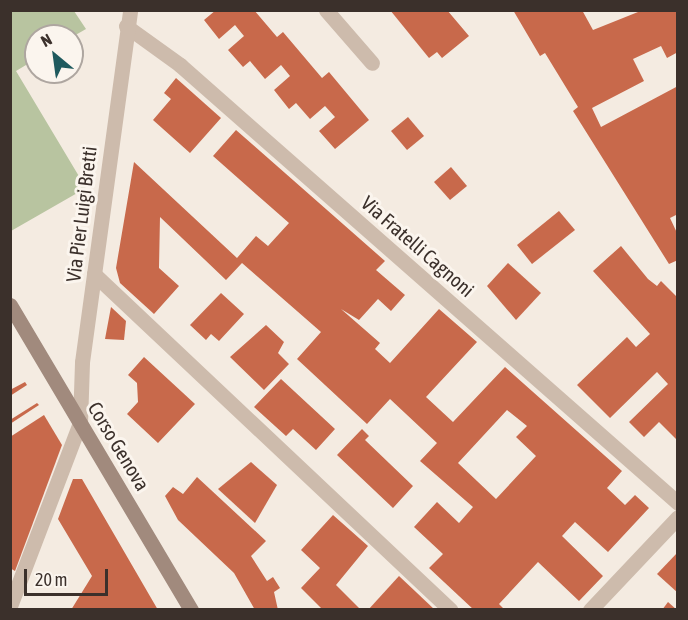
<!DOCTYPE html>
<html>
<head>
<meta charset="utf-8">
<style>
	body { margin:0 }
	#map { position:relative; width:688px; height:620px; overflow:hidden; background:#f4ebe1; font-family:"Asap Condensed",sans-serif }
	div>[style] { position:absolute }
	.green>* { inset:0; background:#b8c4a0 }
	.building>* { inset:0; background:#c8694b }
	.lane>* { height:15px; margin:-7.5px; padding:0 7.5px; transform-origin:7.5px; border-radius:7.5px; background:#cdbbac }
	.street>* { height:15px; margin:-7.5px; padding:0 7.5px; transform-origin:7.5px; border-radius:7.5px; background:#cdbbac }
	.secondary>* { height:15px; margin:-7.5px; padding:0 7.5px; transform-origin:7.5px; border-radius:7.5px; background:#a18a7d }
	span { translate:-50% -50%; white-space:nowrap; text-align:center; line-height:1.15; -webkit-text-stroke:6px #fbf5ee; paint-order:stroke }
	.street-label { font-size:20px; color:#3b302b }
	.frame { position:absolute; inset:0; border:12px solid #3b302b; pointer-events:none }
	.north { position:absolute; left:24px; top:24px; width:60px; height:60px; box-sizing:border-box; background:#fbf5ee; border:2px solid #aea6a0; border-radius:50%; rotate:331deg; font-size:16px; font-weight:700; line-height:24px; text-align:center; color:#3b302b }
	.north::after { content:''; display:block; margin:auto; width:21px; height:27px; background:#1f5a5e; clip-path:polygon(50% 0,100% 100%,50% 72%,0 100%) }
	.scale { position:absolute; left:24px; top:569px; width:84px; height:27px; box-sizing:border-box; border:3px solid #3b302b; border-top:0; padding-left:8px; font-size:18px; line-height:21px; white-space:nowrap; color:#3b302b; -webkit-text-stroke:4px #fbf5ee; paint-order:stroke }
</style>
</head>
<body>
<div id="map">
	<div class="green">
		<div style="clip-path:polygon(11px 10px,74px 11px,86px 29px,72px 37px,36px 36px,36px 59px,16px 71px,86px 188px,11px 231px)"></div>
	</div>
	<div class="building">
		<div style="clip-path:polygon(216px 10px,254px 10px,277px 37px,283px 32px,322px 78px,329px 72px,369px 120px,335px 149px,319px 131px,335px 117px,325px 106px,310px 119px,296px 103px,289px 109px,274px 90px,290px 76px,281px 65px,265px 79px,250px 61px,243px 67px,228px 50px,244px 36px,239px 30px,235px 25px,219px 39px,204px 20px)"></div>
		<div style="clip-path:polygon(390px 10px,447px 10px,469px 36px,442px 58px,437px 52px,429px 58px)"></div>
		<div style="clip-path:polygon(513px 10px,582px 10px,593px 30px,643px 10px,678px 10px,678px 52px,667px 58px,661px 46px,633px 59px,644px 81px,592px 108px,601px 127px,678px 86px,678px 214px,670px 218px,678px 235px,678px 260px,669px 264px,573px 111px,578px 107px,545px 53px,540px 56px)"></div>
		<div style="clip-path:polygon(176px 78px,221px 118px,190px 153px,153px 120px,171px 99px,164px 93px)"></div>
		<div style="clip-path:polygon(408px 117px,424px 136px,407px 150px,391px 131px)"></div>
		<div style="clip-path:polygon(evenodd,236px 130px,385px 261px,376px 270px,405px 295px,391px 311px,378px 299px,359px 320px,341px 309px,380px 343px,375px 349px,390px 363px,439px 309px,477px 342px,426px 397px,453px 422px,505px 367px,622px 471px,607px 488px,625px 505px,635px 495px,649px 508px,608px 552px,575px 522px,562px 536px,603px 576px,579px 601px,538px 562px,499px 604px,505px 610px,474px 610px,429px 568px,443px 554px,414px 527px,437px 502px,459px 523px,473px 507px,420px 461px,437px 443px,390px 399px,367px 424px,297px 359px,321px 332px,242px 263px,226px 280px,160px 217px,159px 268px,179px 286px,154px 314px,120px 283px,116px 268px,134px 162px,237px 258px,256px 236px,268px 246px,289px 223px,213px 156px,236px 130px,507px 410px,527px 426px,516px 437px,536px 456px,496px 499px,458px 463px,507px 410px)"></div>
		<div style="clip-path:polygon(451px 167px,467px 186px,450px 200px,434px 182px)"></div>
		<div style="clip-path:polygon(559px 211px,575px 230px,532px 264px,517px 245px)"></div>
		<div style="clip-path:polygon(388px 216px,422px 245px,415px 254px,380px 224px)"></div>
		<div style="clip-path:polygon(621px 246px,648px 279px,657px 286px,661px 281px,678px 298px,678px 441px,659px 422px,644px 437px,629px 422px,668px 384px,657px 372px,610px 418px,577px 385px,627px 337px,636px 347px,650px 334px,593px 271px)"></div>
		<div style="clip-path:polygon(434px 256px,468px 286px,461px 295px,426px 264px)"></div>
		<div style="clip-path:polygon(508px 263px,541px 293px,516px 320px,487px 286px)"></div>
		<div style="clip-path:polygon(221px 293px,244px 314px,219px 341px,211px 334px,206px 340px,190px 325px)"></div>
		<div style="clip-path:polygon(111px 307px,126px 321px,124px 340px,105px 339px)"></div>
		<div style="clip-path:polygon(266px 325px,284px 342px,278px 353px,289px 364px,264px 390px,230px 357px)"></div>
		<div style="clip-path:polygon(144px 357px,195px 404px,158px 443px,127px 414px,138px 402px,137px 383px,128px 375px)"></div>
		<div style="clip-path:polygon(281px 379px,335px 429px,316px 450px,293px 429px,286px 436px,254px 407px)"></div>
		<div style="clip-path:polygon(25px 382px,27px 385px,10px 396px,10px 390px)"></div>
		<div style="clip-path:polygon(37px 403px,39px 405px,10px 424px,10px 420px)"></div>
		<div style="clip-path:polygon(44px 415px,62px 445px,15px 571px,10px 568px,10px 437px)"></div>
		<div style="clip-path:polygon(362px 429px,369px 436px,365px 440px,413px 486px,393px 508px,337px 455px)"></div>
		<div style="clip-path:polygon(251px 462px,277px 485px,255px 523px,218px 489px)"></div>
		<div style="clip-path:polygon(197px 477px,266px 541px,251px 556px,267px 581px,273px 577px,280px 588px,274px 592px,278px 610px,255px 610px,234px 573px,178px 520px,165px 496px,173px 487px,183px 494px)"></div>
		<div style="clip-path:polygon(73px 479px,82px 479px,158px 610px,71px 610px,92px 576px,58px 519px)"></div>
		<div style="clip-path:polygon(333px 515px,368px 546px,336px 585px,361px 610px,323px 610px,301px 588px,320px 568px,301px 550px)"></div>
		<div style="clip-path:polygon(678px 552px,678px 593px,657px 574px)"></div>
		<div style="clip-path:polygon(399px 576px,416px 592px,435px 610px,368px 610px)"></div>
		<div style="clip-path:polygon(668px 602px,677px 610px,662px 610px)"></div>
	</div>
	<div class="lane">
		<div style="left:326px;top:10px;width:70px;rotate:49deg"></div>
	</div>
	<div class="street">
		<div style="left:126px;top:26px;width:67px;rotate:35.8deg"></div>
		<div style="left:180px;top:65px;width:663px;rotate:41.33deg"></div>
		<div style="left:94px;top:274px;width:490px;rotate:43.3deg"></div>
		<div style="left:10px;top:606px;width:196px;rotate:-69.1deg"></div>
		<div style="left:80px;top:423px;width:61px;rotate:-88.1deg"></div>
		<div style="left:82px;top:362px;width:355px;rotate:-82.2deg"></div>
		<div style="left:590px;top:610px;width:128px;rotate:-46.6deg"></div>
	</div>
	<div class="secondary">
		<div style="left:10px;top:305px;width:355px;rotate:59.3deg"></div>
	</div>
	<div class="street-label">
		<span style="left:81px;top:214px;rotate:-83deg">Via Pier Luigi Bretti</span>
		<span style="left:418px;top:246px;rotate:41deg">Via Fratelli Cagnoni</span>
		<span style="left:119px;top:446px;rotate:59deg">Corso Genova</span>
	</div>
	<div class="frame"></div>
	<div class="north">N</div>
	<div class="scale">20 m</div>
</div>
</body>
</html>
